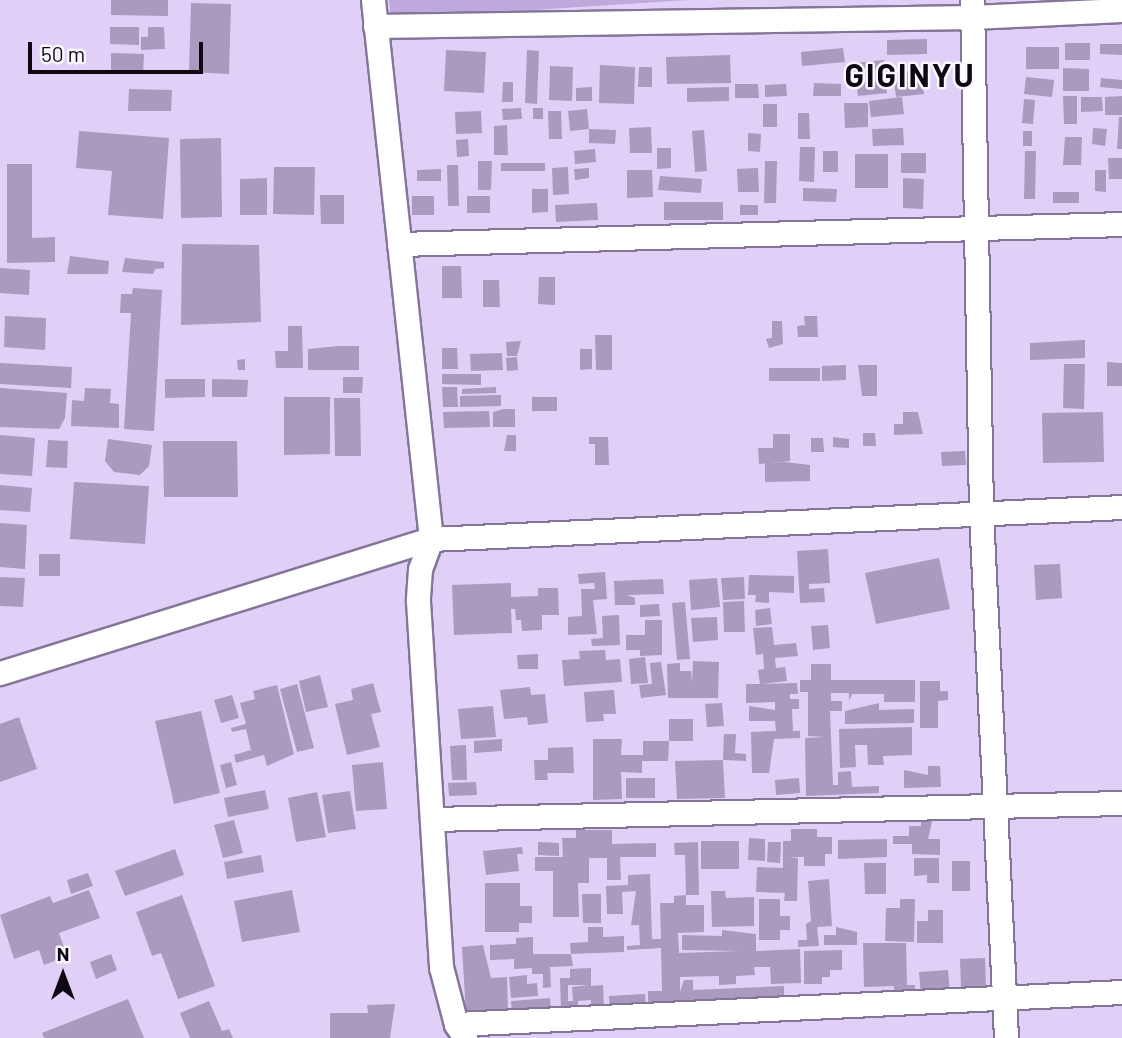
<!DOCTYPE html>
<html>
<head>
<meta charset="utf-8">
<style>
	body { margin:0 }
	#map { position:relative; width:1122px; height:1038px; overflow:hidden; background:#e0cff7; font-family:Barlow,sans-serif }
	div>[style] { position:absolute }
	.green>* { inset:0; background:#bea8dc }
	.building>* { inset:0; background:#aa9ac0 }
	.roads { filter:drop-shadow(2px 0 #857599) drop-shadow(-2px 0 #857599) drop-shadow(0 2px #857599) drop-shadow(0 -2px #857599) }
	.minor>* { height:23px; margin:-11.5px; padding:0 11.5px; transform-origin:11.5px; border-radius:11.5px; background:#fff }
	span { translate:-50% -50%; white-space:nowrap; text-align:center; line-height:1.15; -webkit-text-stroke:5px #faf7ff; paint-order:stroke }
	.district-label { font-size:32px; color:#0e0815; font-weight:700; letter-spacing:2px }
	.north { position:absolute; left:28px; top:940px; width:70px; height:70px; -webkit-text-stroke:5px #faf7ff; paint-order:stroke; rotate:0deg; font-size:19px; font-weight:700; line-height:28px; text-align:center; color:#0e0815 }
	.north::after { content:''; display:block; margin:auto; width:24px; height:32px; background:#0e0815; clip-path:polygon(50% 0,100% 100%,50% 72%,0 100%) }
	.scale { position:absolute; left:28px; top:42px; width:175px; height:32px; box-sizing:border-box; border:4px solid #0e0815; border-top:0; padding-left:9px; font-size:21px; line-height:24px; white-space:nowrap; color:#0e0815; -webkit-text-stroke:5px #faf7ff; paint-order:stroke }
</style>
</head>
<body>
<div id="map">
	<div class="green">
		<div style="clip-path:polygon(389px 0,688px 0,391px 19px)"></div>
	</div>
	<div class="building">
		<div style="clip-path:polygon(111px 0,168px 0,168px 16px,111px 15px)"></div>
		<div style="clip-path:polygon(191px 3px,231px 4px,229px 74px,189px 72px)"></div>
		<div style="clip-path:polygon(110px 27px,139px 27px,139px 45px,110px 44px)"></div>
		<div style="clip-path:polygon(148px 27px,164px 27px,165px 49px,141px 50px,141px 37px,148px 37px)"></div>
		<div style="clip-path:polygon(927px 39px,927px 54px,887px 55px,887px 40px)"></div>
		<div style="clip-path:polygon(1065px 43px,1090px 43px,1090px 60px,1065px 60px)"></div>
		<div style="clip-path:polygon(1100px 44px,1122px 44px,1122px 55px,1100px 54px)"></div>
		<div style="clip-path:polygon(1026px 47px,1059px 47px,1059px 69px,1026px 69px)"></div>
		<div style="clip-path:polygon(843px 48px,845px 62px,802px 66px,801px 52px)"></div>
		<div style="clip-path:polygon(446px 50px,486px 52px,484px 93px,444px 91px)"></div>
		<div style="clip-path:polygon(527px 50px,539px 51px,537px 104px,525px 103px)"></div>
		<div style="clip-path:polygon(111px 53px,144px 54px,143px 74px,111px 74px)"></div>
		<div style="clip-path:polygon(730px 55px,731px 83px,667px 84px,666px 57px)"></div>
		<div style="clip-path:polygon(884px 60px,887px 93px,858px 96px,854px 63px)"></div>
		<div style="clip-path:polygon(600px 65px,635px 67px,634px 104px,599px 103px)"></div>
		<div style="clip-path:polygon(550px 66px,573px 67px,572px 101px,549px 100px)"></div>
		<div style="clip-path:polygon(639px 67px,652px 67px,652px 87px,638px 87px)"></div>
		<div style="clip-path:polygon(1063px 68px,1089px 69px,1089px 91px,1063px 91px)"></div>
		<div style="clip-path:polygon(920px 70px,924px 94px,896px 97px,893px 73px)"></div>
		<div style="clip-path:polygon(1026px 77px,1054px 80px,1052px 97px,1024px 94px)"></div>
		<div style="clip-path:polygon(1101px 78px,1122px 80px,1122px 89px,1100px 87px)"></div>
		<div style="clip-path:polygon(503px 82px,513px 82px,513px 102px,502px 102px)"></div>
		<div style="clip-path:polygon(814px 83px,841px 84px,841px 96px,813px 96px)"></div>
		<div style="clip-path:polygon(735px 84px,758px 84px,759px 98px,735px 98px)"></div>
		<div style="clip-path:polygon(786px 84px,787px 96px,765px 97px,765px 85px)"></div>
		<div style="clip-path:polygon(592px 87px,592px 101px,576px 101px,576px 88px)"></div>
		<div style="clip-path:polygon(729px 87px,729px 101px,687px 102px,687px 88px)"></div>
		<div style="clip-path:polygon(129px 89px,172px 90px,171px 111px,128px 111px)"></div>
		<div style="clip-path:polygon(1063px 96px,1077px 96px,1077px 124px,1064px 124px)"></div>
		<div style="clip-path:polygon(1122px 96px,1122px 115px,1105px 115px,1105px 97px)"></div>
		<div style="clip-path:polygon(902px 97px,904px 114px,871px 117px,869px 101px)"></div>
		<div style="clip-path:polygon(1081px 97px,1102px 97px,1103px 111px,1081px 112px)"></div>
		<div style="clip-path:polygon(1024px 99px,1035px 100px,1033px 124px,1022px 123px)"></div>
		<div style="clip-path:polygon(844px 103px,868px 103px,868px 127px,845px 128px)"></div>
		<div style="clip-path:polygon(763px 104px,777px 104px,777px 127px,763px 127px)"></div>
		<div style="clip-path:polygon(521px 108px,522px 119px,503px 120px,502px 109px)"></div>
		<div style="clip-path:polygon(533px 108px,543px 108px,543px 119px,533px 119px)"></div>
		<div style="clip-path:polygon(587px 109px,589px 129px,570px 131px,568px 111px)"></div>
		<div style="clip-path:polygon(481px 111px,482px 133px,456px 134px,455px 112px)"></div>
		<div style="clip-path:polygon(548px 111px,561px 111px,562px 139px,549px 139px)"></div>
		<div style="clip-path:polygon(798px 113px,809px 113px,810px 139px,798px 139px)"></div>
		<div style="clip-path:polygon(1119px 117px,1122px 117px,1122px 149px,1117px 149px)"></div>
		<div style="clip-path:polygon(507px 125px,508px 155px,494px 155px,494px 126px)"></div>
		<div style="clip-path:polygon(651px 127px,652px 153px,630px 153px,629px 128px)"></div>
		<div style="clip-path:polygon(903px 128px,904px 145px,873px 146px,872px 129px)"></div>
		<div style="clip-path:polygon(1093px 128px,1107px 129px,1105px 146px,1092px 144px)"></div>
		<div style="clip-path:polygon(589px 129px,616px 130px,615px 144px,589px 143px)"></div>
		<div style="clip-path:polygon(704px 130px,707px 171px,695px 172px,692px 131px)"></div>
		<div style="clip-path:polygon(79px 131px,169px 138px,163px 219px,108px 215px,112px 171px,76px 168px)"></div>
		<div style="clip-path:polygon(1023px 131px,1032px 131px,1032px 146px,1023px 146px)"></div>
		<div style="clip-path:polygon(748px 133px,761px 134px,760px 152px,748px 151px)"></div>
		<div style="clip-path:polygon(1065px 137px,1082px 137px,1081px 165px,1063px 165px)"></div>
		<div style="clip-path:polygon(221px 138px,222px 217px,181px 218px,180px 139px)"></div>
		<div style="clip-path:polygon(468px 139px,469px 156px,457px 157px,456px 140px)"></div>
		<div style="clip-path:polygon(800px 147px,815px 147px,814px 182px,799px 181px)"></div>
		<div style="clip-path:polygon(657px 148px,671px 148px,671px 168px,657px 169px)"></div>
		<div style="clip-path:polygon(595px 149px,596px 162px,575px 164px,574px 151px)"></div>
		<div style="clip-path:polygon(823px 151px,838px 151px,838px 172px,823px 172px)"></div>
		<div style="clip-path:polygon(1025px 151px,1036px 151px,1035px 199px,1024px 199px)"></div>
		<div style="clip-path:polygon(901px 153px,926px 153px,926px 173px,901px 173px)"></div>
		<div style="clip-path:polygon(855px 154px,888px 154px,888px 188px,855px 188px)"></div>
		<div style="clip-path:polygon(1108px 158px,1122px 158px,1122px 179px,1109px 179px)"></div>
		<div style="clip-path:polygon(478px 161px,492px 161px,491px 190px,478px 190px)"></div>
		<div style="clip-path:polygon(765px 161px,777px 161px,776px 203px,764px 203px)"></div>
		<div style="clip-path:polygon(501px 163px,545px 163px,545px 171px,501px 171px)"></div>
		<div style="clip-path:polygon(7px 164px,32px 164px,32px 238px,55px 237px,55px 262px,7px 263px)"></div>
		<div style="clip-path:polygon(447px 165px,458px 165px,459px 206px,448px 206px)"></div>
		<div style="clip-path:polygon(274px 167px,315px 167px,314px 215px,273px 214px)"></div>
		<div style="clip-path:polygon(568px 167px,569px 194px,553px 195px,552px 168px)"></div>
		<div style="clip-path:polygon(589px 168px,589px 178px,575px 180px,574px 169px)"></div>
		<div style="clip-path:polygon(758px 168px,759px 192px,738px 192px,737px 169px)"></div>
		<div style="clip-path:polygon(441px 169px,441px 181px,417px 181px,417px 170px)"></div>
		<div style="clip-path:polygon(627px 170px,652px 170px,653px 197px,627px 198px)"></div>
		<div style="clip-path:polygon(1095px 170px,1106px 170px,1106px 192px,1095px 191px)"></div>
		<div style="clip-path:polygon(660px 176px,702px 179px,701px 193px,658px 190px)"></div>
		<div style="clip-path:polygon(267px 178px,267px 215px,240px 215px,240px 179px)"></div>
		<div style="clip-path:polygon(903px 178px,924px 179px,923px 209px,903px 208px)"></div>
		<div style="clip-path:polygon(803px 188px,837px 189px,836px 202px,803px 201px)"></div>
		<div style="clip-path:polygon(532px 189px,548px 189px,548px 212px,532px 213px)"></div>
		<div style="clip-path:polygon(1053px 192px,1079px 192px,1079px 203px,1053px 203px)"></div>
		<div style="clip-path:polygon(320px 195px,344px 195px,344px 224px,321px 224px)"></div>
		<div style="clip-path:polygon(412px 196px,434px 196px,434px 215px,412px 215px)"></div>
		<div style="clip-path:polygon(467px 196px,490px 196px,490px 213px,467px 213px)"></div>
		<div style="clip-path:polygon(664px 202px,723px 202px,723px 220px,664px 220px)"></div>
		<div style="clip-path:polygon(597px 203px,598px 220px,556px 222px,555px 205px)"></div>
		<div style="clip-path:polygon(740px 205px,758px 205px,758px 215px,740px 215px)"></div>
		<div style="clip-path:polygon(182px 244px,259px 245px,261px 322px,181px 325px)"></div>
		<div style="clip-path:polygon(70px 256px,109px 261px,108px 274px,67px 274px)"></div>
		<div style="clip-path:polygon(125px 258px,164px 262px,164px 268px,155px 269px,153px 274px,122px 272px)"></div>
		<div style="clip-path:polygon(442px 266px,461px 266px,462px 298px,442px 298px)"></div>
		<div style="clip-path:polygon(0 268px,30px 270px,29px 295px,0 293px)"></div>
		<div style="clip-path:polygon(539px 277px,555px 277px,555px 305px,538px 304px)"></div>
		<div style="clip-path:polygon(483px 280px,499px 280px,500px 307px,483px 307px)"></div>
		<div style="clip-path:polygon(133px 288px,162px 290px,154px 431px,124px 429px,131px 313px,120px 313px,121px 294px,132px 294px)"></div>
		<div style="clip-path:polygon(5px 316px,46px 318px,45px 350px,4px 347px)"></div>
		<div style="clip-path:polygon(804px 316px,817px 316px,818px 337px,798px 337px,797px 326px,805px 325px)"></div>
		<div style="clip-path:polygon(772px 321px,782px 321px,783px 344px,769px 348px,766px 339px,772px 338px)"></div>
		<div style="clip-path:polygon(288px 326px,302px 326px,303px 368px,276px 368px,275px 351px,288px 351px)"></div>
		<div style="clip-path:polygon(595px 335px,612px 335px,612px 370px,596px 370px)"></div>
		<div style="clip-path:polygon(1085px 340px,1085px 358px,1030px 360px,1030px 343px)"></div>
		<div style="clip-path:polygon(521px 341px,517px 356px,507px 356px,506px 342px)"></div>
		<div style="clip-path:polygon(339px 346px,359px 346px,359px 370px,308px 370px,308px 349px)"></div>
		<div style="clip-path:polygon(442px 348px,457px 348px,458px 369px,442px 369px)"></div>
		<div style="clip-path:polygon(580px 349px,592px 349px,592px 369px,580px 370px)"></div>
		<div style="clip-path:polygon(502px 353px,503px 370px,471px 371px,470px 354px)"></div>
		<div style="clip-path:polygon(517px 357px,518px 370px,507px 371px,506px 358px)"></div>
		<div style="clip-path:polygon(245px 359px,245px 370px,238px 370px,237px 360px)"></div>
		<div style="clip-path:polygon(1107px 362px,1122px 363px,1122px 386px,1107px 386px)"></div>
		<div style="clip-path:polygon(0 363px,72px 367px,71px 388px,0 384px)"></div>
		<div style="clip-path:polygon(1064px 364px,1085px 364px,1084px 409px,1063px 408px)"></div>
		<div style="clip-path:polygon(846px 365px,846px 380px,822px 381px,822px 366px)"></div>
		<div style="clip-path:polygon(858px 365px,877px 365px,877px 396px,862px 396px)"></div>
		<div style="clip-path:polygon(769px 368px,820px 368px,820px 381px,769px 381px)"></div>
		<div style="clip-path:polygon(442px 374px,481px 374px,481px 385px,442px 384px)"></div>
		<div style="clip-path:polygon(343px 377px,363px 377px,362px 393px,343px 393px)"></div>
		<div style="clip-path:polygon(165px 379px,205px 379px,205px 397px,165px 398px)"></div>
		<div style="clip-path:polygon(212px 379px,248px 380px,247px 397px,212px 397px)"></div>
		<div style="clip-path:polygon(442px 387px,457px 387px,458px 407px,443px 407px)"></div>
		<div style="clip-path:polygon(496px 387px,496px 393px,462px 394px,462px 389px)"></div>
		<div style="clip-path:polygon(0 388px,67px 393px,65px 418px,59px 429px,0 427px)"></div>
		<div style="clip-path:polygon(85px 388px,111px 389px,110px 403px,119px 404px,119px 428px,71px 426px,72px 400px,84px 401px)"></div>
		<div style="clip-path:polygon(501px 395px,501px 406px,460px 407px,460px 396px)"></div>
		<div style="clip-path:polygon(284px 397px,330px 397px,330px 454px,284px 455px)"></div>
		<div style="clip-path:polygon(532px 397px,557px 397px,557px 411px,532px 411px)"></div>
		<div style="clip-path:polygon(334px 398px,360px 398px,361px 456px,335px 456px)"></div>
		<div style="clip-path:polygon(504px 409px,515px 409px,515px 427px,493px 427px,493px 412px)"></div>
		<div style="clip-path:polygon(489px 411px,490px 427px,444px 428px,443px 412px)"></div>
		<div style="clip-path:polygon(903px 412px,918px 412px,923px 434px,894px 435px,894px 424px,903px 424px)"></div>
		<div style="clip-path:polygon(1103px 412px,1104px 462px,1043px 463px,1042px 413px)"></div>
		<div style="clip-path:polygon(863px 433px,875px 433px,876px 446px,863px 446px)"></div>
		<div style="clip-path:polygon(773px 434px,790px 434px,790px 461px,759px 464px,758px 448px,773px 448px)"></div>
		<div style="clip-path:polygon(0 435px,35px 438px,32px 476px,0 474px)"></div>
		<div style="clip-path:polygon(507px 435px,516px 435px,516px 451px,504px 451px)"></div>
		<div style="clip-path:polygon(589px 437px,608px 437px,609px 465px,595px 465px,595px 444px,589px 444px)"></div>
		<div style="clip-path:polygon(833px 437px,849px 439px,849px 448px,833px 447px)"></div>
		<div style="clip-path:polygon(811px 438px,823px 438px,824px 452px,811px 452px)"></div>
		<div style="clip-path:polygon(108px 439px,152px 445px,149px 466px,140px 475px,114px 472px,105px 461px)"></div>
		<div style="clip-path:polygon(48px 440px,68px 441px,67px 468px,46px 467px)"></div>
		<div style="clip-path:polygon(163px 441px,237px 441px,238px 497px,164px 497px)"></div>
		<div style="clip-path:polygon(965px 451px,966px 465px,942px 466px,941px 452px)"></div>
		<div style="clip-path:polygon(785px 462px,810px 465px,810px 481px,765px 482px,765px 463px)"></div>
		<div style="clip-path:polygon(74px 482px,149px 486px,145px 544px,70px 539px)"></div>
		<div style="clip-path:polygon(0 485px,32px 488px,30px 512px,0 510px)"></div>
		<div style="clip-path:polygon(0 523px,27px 525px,25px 569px,0 567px)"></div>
		<div style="clip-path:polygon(828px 549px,830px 583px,809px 584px,809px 589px,824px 588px,825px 602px,800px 603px,797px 551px)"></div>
		<div style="clip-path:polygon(39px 554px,60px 554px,60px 576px,39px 576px)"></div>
		<div style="clip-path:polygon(939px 558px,950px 609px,876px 624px,865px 573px)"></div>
		<div style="clip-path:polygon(1060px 564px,1062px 598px,1036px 600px,1034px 565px)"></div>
		<div style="clip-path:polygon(605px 572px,607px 599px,593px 600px,597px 634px,568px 635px,568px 617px,582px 616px,581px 589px,595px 589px,594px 583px,579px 584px,578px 574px)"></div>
		<div style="clip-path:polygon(749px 575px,794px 576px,794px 593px,769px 592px,769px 603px,755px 602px,756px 595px,748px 595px)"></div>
		<div style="clip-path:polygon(0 577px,25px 578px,23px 607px,0 606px)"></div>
		<div style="clip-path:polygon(744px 577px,745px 599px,723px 600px,721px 578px)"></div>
		<div style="clip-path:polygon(717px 578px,720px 607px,691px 610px,689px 580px)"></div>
		<div style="clip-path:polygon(663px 579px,664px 594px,627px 595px,635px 598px,635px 605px,615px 605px,614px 581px)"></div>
		<div style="clip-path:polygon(511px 583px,511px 597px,538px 596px,538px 588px,558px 588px,559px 615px,542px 615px,542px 630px,522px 631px,521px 620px,516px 620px,515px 609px,511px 609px,512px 633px,454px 635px,452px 585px)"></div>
		<div style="clip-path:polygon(744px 601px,745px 632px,724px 632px,723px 602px)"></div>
		<div style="clip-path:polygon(685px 602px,690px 659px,677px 660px,672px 603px)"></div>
		<div style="clip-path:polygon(659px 604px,660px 616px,640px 617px,640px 605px)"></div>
		<div style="clip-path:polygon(770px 608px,772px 624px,756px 626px,755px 610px)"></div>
		<div style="clip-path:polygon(619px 615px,620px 645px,592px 646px,591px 639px,603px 638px,602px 616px)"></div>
		<div style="clip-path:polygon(717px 617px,718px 640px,693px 642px,691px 618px)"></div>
		<div style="clip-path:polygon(645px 620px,662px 620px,662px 655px,640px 656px,640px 650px,626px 650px,626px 635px,645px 635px)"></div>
		<div style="clip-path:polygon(828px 625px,830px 648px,813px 650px,811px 626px)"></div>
		<div style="clip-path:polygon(772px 627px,774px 645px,796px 643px,798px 656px,775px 658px,776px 668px,785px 667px,787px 681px,762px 684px,797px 683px,798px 694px,790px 694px,790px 699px,799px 699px,799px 709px,792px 709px,793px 731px,800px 731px,800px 738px,774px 739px,769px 773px,752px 773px,751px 732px,776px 731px,775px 721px,749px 721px,749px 706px,775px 710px,775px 702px,746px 703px,746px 684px,760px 684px,758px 670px,764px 669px,763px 654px,756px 655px,753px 628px)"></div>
		<div style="clip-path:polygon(605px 650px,606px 660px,620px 659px,622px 682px,564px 686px,562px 660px,580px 659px,579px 651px)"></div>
		<div style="clip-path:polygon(538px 654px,538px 669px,518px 669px,517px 655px)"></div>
		<div style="clip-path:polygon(645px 657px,648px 683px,631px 684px,629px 659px)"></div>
		<div style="clip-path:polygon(693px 661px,719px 662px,718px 698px,668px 698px,667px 664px,680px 663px,680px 671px,691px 671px,692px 682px)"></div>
		<div style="clip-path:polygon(661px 662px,666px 695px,641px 698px,639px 685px,652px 684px,650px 663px)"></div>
		<div style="clip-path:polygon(811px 664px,831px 664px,831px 680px,915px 680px,915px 702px,884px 702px,884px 694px,852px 694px,849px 701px,849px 693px,831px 693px,831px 701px,842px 701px,842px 711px,830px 711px,833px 785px,838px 785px,838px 772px,851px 771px,852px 787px,879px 786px,879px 793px,806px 796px,805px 738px,824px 737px,808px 736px,808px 692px,800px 692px,800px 680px,811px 680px)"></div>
		<div style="clip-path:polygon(320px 675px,328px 707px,306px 712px,299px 681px)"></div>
		<div style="clip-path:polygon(920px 681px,940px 681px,940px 691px,948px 691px,948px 700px,938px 701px,938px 728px,920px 728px)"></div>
		<div style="clip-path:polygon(373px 683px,381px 712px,371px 714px,380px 747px,347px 755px,335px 704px,353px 700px,351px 689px)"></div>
		<div style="clip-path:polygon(297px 684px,314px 748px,297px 752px,280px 689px)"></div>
		<div style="clip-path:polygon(277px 685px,294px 754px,267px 766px,264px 755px,236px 763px,234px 755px,251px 750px,246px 729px,232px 732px,231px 728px,246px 724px,240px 703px,255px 699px,253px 691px)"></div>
		<div style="clip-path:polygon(530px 687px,531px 695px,545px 694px,548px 723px,528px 725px,527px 717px,504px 719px,500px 690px)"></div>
		<div style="clip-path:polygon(614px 690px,616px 714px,603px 714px,604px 721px,586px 722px,584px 692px)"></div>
		<div style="clip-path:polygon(232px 695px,239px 718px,221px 723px,214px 700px)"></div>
		<div style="clip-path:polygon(722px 703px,724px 726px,707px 727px,705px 704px)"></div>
		<div style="clip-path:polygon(879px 703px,879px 710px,914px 709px,914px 723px,845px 724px,845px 711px)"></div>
		<div style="clip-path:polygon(493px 706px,496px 737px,461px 739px,458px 709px)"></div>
		<div style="clip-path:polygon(201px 711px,220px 793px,174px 804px,155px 721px)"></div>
		<div style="clip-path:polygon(19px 717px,37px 769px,0 782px,0 724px)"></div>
		<div style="clip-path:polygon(669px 719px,693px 719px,693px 741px,669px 741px)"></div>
		<div style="clip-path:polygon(912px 727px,912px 755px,883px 756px,884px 765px,868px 765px,867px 745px,855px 745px,856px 767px,840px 768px,839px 729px)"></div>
		<div style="clip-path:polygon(724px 734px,736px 734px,735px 753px,746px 754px,746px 761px,723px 760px,725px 798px,677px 799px,675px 761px,723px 760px)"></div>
		<div style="clip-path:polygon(502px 739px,502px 751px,474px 753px,474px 741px)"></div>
		<div style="clip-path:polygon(593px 739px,622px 739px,621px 755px,643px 755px,643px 741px,669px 741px,668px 761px,642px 761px,642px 773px,621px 772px,622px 799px,593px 800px)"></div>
		<div style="clip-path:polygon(466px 745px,467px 780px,452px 780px,450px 746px)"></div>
		<div style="clip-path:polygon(573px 747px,574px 773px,547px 773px,548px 780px,535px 780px,534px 760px,548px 760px,548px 748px)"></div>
		<div style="clip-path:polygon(231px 762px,237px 785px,226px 788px,220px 765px)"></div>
		<div style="clip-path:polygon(383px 762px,387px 809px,356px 811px,352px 765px)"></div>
		<div style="clip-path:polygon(928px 766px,940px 766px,941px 787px,904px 788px,904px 770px,928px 775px)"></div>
		<div style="clip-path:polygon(626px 778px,655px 778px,655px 798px,626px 798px)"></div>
		<div style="clip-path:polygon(799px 778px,800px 793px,776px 795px,775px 780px)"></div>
		<div style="clip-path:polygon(476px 782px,477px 795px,449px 796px,448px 783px)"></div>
		<div style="clip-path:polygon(265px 790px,269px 809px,228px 817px,224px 798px)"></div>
		<div style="clip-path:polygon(350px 791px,356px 829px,328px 833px,322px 795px)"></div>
		<div style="clip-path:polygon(317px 792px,326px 837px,296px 842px,288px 798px)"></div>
		<div style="clip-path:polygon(921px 818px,933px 818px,928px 839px,940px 839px,940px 855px,912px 854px,912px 844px,893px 844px,893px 836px,909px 836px,909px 826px,921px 826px)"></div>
		<div style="clip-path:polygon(234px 820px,243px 853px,223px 858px,214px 825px)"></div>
		<div style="clip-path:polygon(791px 829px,817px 829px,817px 837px,832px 837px,832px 854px,825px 854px,825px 866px,804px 866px,804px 857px,790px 857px,798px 858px,797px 901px,784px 901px,785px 893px,756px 892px,757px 867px,783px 868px,783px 841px,791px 841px)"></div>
		<div style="clip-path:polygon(576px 830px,612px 830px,612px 844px,656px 843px,656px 857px,620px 857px,621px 880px,607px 880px,607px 858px,589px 858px,589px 883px,578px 883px,579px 917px,553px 917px,553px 871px,535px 871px,535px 857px,563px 857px,562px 838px,576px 838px)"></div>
		<div style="clip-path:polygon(749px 838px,765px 839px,765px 861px,748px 860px)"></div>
		<div style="clip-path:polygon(887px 839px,887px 857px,838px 859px,838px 840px)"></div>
		<div style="clip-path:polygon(701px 841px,739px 841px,739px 869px,701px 869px)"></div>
		<div style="clip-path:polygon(538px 842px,559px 843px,559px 856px,538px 855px)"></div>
		<div style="clip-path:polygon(698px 842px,699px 895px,686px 895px,685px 855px,675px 855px,674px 843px)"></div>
		<div style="clip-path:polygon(768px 842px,781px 842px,780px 863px,767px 862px)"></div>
		<div style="clip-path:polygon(522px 847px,523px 854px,517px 854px,519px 871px,486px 875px,483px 851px)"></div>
		<div style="clip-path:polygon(175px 849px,184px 875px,125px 896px,115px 871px)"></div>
		<div style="clip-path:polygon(261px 855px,264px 872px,227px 879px,224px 862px)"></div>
		<div style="clip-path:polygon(914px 858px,939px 858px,939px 883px,927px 883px,927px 875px,914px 876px)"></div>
		<div style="clip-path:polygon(952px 861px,970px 861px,970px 891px,952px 891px)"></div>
		<div style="clip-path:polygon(864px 863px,886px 863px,886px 894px,865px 894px)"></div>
		<div style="clip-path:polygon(88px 873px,93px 886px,71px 894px,67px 880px)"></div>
		<div style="clip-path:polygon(650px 874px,652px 939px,661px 939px,660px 903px,674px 903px,674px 896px,686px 895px,686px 905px,704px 905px,704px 932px,678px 933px,679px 953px,739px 951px,682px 950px,682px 935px,722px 936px,722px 930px,756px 934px,756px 951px,800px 949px,801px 983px,771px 984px,770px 967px,754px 967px,755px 975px,736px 976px,736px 984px,719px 985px,719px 976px,680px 977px,680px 992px,684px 980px,693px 980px,693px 990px,784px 986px,784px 1004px,648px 1009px,648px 991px,662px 991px,661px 948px,627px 950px,627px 946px,640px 945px,639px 925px,631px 925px,636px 891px,622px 892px,623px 914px,607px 914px,606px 886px,628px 885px,628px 875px)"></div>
		<div style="clip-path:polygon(829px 879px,832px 926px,817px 927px,819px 946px,798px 947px,798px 940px,807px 940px,806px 924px,811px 921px,808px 881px)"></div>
		<div style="clip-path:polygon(485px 883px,520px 883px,520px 906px,532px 906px,532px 923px,519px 923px,519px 932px,485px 932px)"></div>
		<div style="clip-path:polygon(89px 890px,100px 918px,59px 933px,67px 956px,44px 965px,39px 950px,14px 959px,0 915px,50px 896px,53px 903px)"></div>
		<div style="clip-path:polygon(292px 890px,300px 932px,242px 942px,234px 901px)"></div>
		<div style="clip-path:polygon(711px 891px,725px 891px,726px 898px,754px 897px,754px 926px,712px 927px)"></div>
		<div style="clip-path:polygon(582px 894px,601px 894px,601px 923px,583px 923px)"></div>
		<div style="clip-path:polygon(182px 895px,215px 986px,178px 999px,161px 953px,152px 956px,136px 912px)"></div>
		<div style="clip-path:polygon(759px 899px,780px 899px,780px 916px,790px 916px,790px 930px,780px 930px,780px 940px,759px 940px)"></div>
		<div style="clip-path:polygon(900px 899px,915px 899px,914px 942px,885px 941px,886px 908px,900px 908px)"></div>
		<div style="clip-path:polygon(928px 910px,943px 910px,943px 943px,917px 943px,917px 921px,928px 921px)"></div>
		<div style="clip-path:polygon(588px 927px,603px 927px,603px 937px,624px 936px,624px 952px,571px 954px,570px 943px,588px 942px)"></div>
		<div style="clip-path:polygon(836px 927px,857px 932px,857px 945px,824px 945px,824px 935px,836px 935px)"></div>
		<div style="clip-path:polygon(533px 937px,533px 954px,571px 954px,573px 966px,550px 967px,551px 987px,543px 988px,543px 974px,532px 974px,532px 968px,514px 969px,514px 959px,490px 960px,490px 945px,516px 944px,516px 938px)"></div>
		<div style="clip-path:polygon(863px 943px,906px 943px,907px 985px,915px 985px,915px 995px,894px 995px,894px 986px,864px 987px)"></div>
		<div style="clip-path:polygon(483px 945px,491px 978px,507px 977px,508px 1013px,466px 1015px,462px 947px)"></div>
		<div style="clip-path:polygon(842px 950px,842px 970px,830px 970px,830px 977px,822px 977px,822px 984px,804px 984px,804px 951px)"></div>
		<div style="clip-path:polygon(111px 954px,117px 970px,96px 979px,90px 962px)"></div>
		<div style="clip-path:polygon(985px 958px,986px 987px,961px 988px,960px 959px)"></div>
		<div style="clip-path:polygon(evenodd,591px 968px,591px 986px,603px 985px,604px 1007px,591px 1007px,591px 1000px,578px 1001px,578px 1009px,561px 1010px,560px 978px,570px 978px,570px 969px,591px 968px,568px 985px,588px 985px,572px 987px,573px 1001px,568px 1001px,568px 985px)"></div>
		<div style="clip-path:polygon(948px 970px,950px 993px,921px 996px,919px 972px)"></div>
		<div style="clip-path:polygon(527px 975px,527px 984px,537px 983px,538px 996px,511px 998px,509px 977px)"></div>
		<div style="clip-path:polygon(645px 994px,646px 1007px,610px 1009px,609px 996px)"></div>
		<div style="clip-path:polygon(550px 998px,551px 1011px,512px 1014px,511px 1001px)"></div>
		<div style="clip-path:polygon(128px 999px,144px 1038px,44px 1038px,42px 1033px)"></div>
		<div style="clip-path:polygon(209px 1001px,222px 1031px,229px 1029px,233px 1038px,190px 1038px,180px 1013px)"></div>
		<div style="clip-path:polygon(395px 1004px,390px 1038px,330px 1038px,330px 1013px,368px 1013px,367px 1005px)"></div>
	</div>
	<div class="roads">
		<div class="minor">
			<div style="left:373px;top:0;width:542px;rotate:83.86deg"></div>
			<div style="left:431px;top:539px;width:32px;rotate:110deg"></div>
			<div style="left:420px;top:569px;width:32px;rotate:94deg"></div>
			<div style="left:418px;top:601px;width:367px;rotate:86.4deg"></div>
			<div style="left:441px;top:967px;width:59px;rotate:75.3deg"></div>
			<div style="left:456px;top:1024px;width:17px;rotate:57deg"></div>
			<div style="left:972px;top:0;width:513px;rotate:88.99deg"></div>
			<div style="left:981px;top:513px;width:526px;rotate:87.27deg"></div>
			<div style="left:375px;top:26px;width:597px;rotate:-0.86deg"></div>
			<div style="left:972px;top:17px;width:150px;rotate:-2.7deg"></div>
			<div style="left:399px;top:244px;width:723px;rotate:-1.58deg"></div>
			<div style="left:0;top:673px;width:451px;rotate:-17.3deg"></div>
			<div style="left:431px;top:539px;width:692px;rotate:-2.65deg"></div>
			<div style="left:432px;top:819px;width:690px;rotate:-1.33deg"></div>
			<div style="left:456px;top:1024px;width:667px;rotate:-2.75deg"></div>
		</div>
	</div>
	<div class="district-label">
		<span style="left:910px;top:74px">GIGINYU</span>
	</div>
	<div class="north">N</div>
	<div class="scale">50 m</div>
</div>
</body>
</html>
